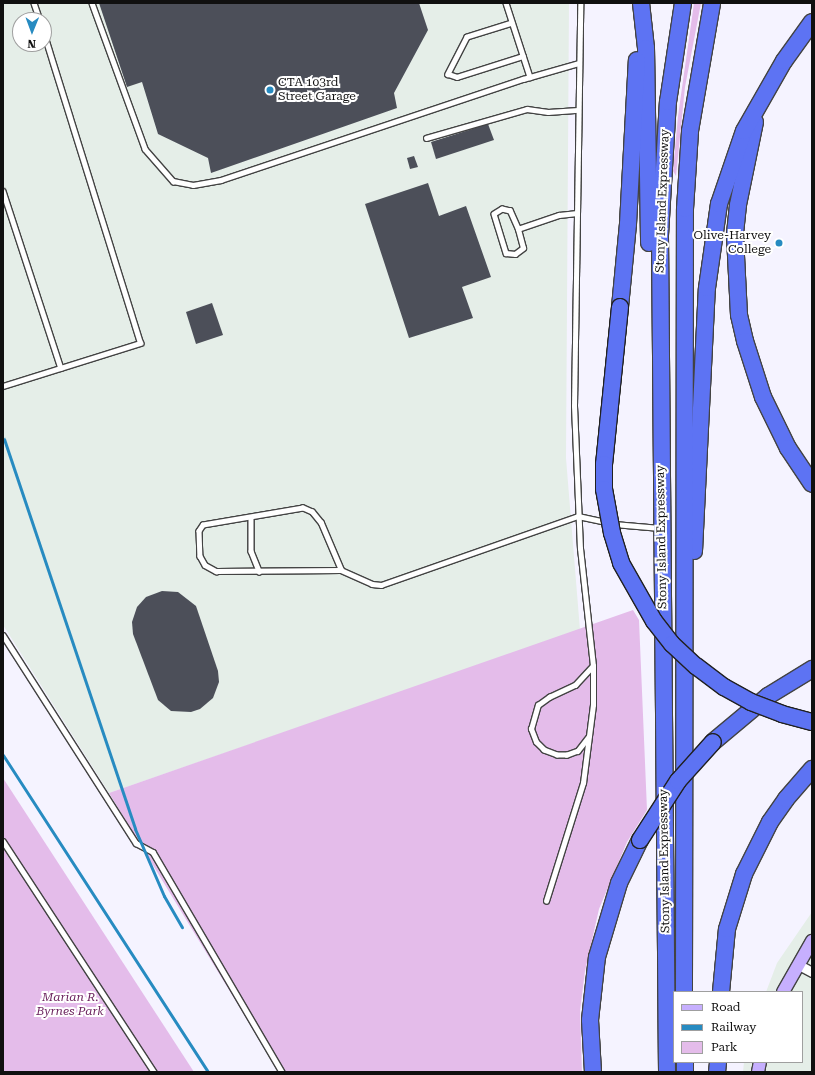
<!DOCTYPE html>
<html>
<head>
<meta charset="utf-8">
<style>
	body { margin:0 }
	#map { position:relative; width:815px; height:1075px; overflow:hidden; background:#f5f3ff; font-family:"Roboto Serif",serif }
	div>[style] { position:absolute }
	.industrial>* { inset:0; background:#e5eee8 }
	.green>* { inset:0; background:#e4bcea }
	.building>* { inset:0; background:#4c4f59 }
	.roads { filter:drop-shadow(1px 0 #434343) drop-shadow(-1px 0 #434343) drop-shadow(0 1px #434343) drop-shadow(0 -1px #434343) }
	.lane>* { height:4.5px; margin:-2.25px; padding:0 2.25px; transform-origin:2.25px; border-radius:2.25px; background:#fff }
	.street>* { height:9px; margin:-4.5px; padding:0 4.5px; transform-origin:4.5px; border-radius:4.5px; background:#fff }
	.secondary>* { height:12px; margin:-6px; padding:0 6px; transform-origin:6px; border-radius:6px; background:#c6affe }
	.highway>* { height:16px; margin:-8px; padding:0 8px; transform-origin:8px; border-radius:8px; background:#5d73f3 }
	.rail>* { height:3px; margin:-1.5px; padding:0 1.5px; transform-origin:1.5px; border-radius:1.5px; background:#278bc1 }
	.bridges { filter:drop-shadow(1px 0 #212121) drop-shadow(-1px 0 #212121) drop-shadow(0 1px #212121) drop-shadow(0 -1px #212121) }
	.highway-bridge>* { height:16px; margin:-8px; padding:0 8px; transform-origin:8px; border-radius:8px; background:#5d73f3 }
	.dots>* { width:11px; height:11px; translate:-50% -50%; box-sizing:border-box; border:2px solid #fff; border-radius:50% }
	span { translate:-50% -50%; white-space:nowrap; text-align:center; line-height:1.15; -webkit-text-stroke:4px #fff; paint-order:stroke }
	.poi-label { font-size:12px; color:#101010 }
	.left { translate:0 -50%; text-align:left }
	.right { translate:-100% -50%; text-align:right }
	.street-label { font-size:12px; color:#101010 }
	.park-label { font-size:12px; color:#691f5b; font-style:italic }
	.frame { position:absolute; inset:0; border:4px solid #101010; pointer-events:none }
	.legend { position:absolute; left:673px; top:991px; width:130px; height:72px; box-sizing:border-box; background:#fff; border:1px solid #9f9f9f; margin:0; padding:5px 7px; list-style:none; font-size:12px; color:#101010 }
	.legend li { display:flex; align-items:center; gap:8px; height:20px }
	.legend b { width:20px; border:1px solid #9f9f9f }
	.north { position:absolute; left:12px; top:12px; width:40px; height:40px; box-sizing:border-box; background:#fff; border:1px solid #9f9f9f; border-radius:50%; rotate:181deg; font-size:11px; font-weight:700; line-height:16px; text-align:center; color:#101010 }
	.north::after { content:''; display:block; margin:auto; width:14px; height:18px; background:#278bc1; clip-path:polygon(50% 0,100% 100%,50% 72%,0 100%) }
</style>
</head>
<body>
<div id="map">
	<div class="industrial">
		<div style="clip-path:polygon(evenodd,3px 3px,569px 3px,566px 458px,580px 630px,109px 793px,3px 625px,3px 3px,20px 20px,44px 20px,44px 44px,20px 44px,20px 20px)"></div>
		<div style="clip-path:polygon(812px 912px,812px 1072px,743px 1072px,744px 1062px,802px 1062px,802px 992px,766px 992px,777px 963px)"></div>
	</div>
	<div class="green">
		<div style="clip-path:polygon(694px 3px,701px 3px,685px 87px,676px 176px,673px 171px,678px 116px)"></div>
		<div style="clip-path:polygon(633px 610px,639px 620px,647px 810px,627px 842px,599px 909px,585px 971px,580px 1011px,582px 1072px,279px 1072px,109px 793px)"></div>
		<div style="clip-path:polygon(3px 778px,194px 1072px,3px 1072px)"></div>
	</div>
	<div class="building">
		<div style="clip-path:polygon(99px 3px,419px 3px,428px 30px,394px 93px,397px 108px,211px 173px,208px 158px,158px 134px,142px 82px,127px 87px)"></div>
		<div style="clip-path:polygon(488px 124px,494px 140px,436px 159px,431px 142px)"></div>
		<div style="clip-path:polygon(414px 156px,418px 167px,410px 169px,407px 158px)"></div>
		<div style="clip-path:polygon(428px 183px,439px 216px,466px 206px,491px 277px,462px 287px,473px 318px,409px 338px,365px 204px)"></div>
		<div style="clip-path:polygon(212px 303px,223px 335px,196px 344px,186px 312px)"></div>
		<div style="clip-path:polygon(162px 591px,178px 592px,196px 606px,218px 671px,219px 682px,213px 698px,200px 709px,191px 712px,171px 711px,158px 700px,133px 634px,132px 622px,137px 607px,146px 597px)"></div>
	</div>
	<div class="roads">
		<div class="lane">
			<div style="left:34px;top:3px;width:18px;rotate:71deg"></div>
			<div style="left:92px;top:3px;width:155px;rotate:70deg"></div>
			<div style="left:145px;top:149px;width:43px;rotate:48.8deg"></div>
			<div style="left:173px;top:181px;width:20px;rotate:11deg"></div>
			<div style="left:193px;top:185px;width:28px;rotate:-10deg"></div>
			<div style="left:221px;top:180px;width:318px;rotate:-18.5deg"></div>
			<div style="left:523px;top:79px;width:58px;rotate:-15.9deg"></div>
			<div style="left:506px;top:3px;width:78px;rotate:72deg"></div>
			<div style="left:512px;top:23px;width:47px;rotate:162.7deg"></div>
			<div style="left:467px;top:37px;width:42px;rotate:117.2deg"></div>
			<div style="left:448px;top:74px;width:9px;rotate:18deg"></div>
			<div style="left:457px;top:77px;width:69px;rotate:-17.7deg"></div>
			<div style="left:426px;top:138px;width:105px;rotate:-16deg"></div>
			<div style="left:527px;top:109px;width:21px;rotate:8deg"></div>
			<div style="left:548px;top:112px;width:30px;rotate:-4deg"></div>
			<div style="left:3px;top:191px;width:186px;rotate:71.9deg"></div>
			<div style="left:518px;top:229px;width:20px;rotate:-114deg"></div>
			<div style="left:510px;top:211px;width:8px;rotate:-166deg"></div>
			<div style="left:502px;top:209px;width:9px;rotate:148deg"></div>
			<div style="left:494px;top:214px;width:41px;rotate:72.9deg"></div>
			<div style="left:506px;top:253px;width:9px;rotate:6deg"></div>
			<div style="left:515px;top:254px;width:10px;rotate:-37deg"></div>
			<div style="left:523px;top:248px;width:20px;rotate:-105deg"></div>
			<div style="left:518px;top:229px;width:43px;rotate:-18.9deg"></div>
			<div style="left:559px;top:215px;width:18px;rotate:-6deg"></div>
			<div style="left:3px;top:386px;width:144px;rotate:-17.4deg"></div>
			<div style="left:140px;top:343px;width:324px;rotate:-107.3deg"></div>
			<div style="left:251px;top:517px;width:34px;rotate:90deg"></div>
			<div style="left:251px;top:551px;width:22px;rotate:68deg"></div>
			<div style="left:614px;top:524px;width:46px;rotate:5deg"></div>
			<div style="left:341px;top:570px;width:51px;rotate:-113.1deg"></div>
			<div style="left:321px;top:523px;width:14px;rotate:-129deg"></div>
			<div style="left:312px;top:512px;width:10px;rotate:-156deg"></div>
			<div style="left:303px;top:508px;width:101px;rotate:170.4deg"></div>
			<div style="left:203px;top:525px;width:7px;rotate:124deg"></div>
			<div style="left:199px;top:531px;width:25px;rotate:88deg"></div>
			<div style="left:200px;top:556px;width:10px;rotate:61deg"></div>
			<div style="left:205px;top:565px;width:13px;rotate:29deg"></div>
			<div style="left:216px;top:571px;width:125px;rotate:-0.5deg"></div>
			<div style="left:341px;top:570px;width:34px;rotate:24deg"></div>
			<div style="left:372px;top:584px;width:9px;rotate:6deg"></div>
			<div style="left:381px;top:585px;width:209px;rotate:-19.3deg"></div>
			<div style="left:578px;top:516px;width:30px;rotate:12deg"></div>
			<div style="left:3px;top:635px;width:247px;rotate:57.4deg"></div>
			<div style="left:136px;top:843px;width:19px;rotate:28deg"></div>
			<div style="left:153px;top:852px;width:255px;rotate:59.6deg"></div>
			<div style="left:589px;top:737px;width:18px;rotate:128deg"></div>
			<div style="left:578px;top:751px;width:12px;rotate:160deg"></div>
			<div style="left:567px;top:755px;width:10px;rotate:180deg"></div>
			<div style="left:557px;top:755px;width:14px;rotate:-159deg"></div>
			<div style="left:544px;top:750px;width:11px;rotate:-135deg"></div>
			<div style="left:536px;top:742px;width:14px;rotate:-111deg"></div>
			<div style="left:531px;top:729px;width:25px;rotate:-74deg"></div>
			<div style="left:538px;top:705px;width:14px;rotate:-36deg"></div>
			<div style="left:549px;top:697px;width:29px;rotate:-25deg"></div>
			<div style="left:575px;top:685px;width:26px;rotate:-47deg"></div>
			<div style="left:3px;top:841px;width:276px;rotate:56.8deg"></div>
			<div style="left:546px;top:901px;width:124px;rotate:-72.6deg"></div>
			<div style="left:583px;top:783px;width:79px;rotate:-82.7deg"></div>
			<div style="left:593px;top:705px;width:39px;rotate:-90deg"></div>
			<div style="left:593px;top:666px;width:118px;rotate:-96.3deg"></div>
			<div style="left:580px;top:549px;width:143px;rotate:-92.4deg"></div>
			<div style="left:574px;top:406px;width:403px;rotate:-89.1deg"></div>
		</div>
		<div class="street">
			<div style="left:797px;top:964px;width:17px;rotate:28deg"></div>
		</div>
		<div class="secondary">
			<div style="left:783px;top:992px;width:59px;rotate:-60.4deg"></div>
			<div style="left:758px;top:1072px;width:10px;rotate:-79deg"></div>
		</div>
		<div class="highway">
			<div style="left:641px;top:3px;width:45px;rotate:83.7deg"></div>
			<div style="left:646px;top:48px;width:195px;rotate:89.1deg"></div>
			<div style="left:755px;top:122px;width:85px;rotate:101.6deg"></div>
			<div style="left:738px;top:205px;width:31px;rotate:96deg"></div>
			<div style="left:735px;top:236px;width:79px;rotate:87.1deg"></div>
			<div style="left:739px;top:315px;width:27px;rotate:77deg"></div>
			<div style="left:745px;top:341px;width:59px;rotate:72.2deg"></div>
			<div style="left:763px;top:397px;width:57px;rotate:63.9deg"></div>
			<div style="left:788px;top:448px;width:43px;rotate:56.3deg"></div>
			<div style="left:620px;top:307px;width:83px;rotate:-84.5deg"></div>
			<div style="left:628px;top:224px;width:164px;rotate:-86.9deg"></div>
			<div style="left:694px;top:551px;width:263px;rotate:-87.2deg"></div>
			<div style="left:707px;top:288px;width:85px;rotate:-81.9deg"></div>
			<div style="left:719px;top:204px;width:77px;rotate:-71.1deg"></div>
			<div style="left:744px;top:131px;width:81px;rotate:-60.3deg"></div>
			<div style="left:784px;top:61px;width:48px;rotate:-54.3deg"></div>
			<div style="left:713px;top:742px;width:72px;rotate:-39.9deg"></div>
			<div style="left:768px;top:696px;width:52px;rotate:-31.5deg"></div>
			<div style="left:684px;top:992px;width:783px;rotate:-89.93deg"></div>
			<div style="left:685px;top:209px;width:78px;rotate:-86.3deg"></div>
			<div style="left:690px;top:131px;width:130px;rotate:-80.2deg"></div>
			<div style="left:721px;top:992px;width:63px;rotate:-84.6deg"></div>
			<div style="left:727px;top:929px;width:58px;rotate:-72.8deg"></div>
			<div style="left:744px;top:874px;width:58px;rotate:-63.4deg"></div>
			<div style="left:770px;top:822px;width:28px;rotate:-55deg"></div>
			<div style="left:786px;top:799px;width:40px;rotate:-49deg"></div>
			<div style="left:685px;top:1062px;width:10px;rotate:90deg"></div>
			<div style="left:593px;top:1072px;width:52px;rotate:-93.3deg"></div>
			<div style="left:590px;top:1020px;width:63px;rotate:-83.7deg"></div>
			<div style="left:597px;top:957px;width:77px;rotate:-73.4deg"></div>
			<div style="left:619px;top:883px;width:48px;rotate:-64deg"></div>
			<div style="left:667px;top:1072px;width:837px;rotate:-90.48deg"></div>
			<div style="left:660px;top:235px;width:133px;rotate:-86.6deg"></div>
			<div style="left:668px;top:102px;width:100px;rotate:-81.4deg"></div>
			<div style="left:717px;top:1072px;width:10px;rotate:-84deg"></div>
		</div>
	</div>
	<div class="rail">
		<div style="left:4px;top:439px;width:411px;rotate:71.4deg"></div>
		<div style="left:135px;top:829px;width:73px;rotate:66.6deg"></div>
		<div style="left:164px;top:896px;width:36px;rotate:60deg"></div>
		<div style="left:3px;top:755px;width:378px;rotate:57.1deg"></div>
	</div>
	<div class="bridges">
		<div class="highway-bridge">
			<div style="left:620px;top:307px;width:158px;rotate:95.8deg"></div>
			<div style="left:604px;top:464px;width:25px;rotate:90deg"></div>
			<div style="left:604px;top:489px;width:45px;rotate:79.7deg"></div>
			<div style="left:612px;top:533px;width:31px;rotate:73deg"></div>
			<div style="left:621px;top:563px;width:67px;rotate:60.4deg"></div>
			<div style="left:654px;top:621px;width:29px;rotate:52deg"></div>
			<div style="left:672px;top:644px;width:33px;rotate:43deg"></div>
			<div style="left:696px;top:666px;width:35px;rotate:37deg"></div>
			<div style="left:724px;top:687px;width:31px;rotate:29deg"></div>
			<div style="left:751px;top:702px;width:33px;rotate:21deg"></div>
			<div style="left:782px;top:714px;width:31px;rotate:15deg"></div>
			<div style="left:640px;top:840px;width:70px;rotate:-57.2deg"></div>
			<div style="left:678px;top:781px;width:52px;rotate:-48.1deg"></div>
		</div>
	</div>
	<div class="dots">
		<div style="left:270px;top:90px;background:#278bc1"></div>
		<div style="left:779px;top:243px;background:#278bc1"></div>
	</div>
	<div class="poi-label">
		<span class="left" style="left:278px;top:90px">CTA 103rd<br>Street Garage</span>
		<span class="right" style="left:771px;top:243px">Olive-Harvey<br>College</span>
	</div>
	<div class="street-label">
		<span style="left:663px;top:201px;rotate:-88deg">Stony Island Expressway</span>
		<span style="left:662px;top:537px;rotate:-91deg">Stony Island Expressway</span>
		<span style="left:665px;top:861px;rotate:-91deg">Stony Island Expressway</span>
	</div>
	<div class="park-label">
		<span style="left:70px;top:1005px">Marian R.<br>Byrnes Park</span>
	</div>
	<div class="frame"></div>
	<ul class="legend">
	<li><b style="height:5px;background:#c6affe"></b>Road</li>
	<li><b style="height:5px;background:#278bc1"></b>Railway</li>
	<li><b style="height:11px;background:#e4bcea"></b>Park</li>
	</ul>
	<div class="north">N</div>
</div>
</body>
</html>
